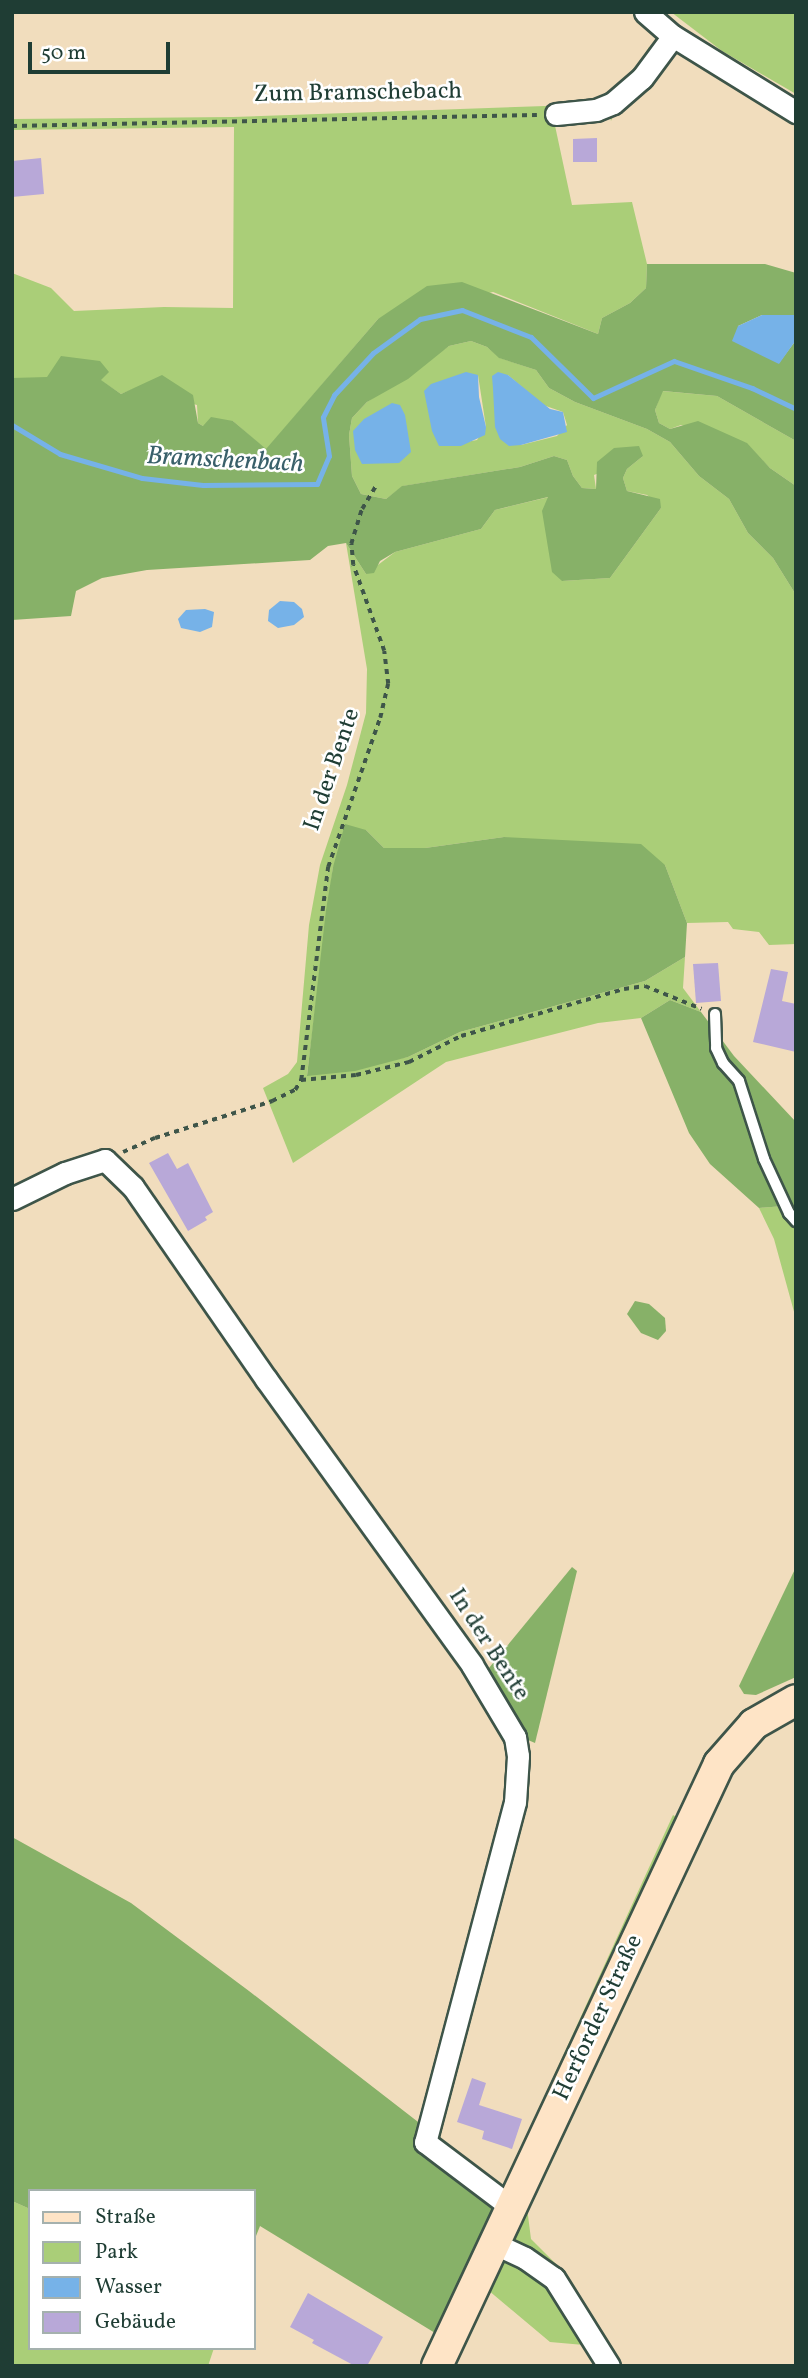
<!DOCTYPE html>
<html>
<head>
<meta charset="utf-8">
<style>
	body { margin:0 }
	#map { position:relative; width:808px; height:2378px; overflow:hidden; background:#f1ddbd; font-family:Vollkorn,serif }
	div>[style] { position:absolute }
	.green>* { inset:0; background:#aace78 }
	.forest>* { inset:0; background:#87b168 }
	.water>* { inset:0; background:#76b2e8 }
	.stream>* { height:5px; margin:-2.5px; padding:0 2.5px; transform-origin:2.5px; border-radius:2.5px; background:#76b2e8 }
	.building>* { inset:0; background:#b8a8d8 }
	.path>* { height:3.5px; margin-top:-1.75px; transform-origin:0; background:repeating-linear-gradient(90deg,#3e5549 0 5px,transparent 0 10px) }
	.roads { filter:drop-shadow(2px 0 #3e5549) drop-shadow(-2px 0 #3e5549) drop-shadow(0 2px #3e5549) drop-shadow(0 -2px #3e5549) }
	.lane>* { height:10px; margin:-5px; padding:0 5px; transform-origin:5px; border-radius:5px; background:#fff }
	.street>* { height:21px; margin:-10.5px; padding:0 10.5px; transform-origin:10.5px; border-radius:10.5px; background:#fff }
	.secondary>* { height:30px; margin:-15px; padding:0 15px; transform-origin:15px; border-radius:15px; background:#fee4c6 }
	span { translate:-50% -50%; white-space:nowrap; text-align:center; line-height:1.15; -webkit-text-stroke:5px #fff; paint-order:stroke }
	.street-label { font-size:24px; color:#1f3d34 }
	.water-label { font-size:26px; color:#39606a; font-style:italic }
	.frame { position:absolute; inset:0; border:14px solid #1f3d34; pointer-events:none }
	.legend { position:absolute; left:28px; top:2189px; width:228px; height:161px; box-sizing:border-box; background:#fff; border:2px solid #a5b1ae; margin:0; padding:9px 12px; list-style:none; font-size:21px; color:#1f3d34 }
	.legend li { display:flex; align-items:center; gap:14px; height:35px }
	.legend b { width:35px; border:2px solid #a5b1ae }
	.scale { position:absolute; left:28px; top:42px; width:142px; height:32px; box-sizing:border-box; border:4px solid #1f3d34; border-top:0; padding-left:9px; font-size:21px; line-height:24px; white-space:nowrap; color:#1f3d34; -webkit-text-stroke:5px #fff; paint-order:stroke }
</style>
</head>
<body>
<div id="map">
	<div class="green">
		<div style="clip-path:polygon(671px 12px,796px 12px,796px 94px,722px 51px)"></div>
		<div style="clip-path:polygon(649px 47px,668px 60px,615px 112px,611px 121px,609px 112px,554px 121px,572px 205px,632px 202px,647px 264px,646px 288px,630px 303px,602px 318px,598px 334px,493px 292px,378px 319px,266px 450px,233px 421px,203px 426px,198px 423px,197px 405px,136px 388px,121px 394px,100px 380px,12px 378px,12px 273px,51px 288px,74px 311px,164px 307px,233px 308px,234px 127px,12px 130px,12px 119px,233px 117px,575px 105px,609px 96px,631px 77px)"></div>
		<div style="clip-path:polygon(evenodd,471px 341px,487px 347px,500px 358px,536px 370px,549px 388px,575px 402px,647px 429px,670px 442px,699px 476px,729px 499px,748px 533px,773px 558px,796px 595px,796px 944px,769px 945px,759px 932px,733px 929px,728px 922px,687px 923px,665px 865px,504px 837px,425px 848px,384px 848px,366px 830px,333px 867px,307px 1075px,408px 1057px,460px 1032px,645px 981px,685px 957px,683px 988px,701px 1012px,670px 1000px,641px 1018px,598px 1023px,446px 1062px,293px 1163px,263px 1088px,288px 1074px,297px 1062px,309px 925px,320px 865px,347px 785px,366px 713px,367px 669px,346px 543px,366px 574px,395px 552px,481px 529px,495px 510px,549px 497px,562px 581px,610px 578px,661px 508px,647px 495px,627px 491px,623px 478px,627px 469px,643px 456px,594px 475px,596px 489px,582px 488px,573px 476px,567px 460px,554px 456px,520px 467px,403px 486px,386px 499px,361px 494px,352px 476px,349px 435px,352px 418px,367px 402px,449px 346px,471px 341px,478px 375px,486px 427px,477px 440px,466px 442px,478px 375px,471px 341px,508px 375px,543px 405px,563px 412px,567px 425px,557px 436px,521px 445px,508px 375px)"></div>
		<div style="clip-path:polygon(662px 391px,717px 396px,796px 441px,796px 486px,770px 468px,746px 443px,681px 425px,670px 429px,659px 423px,655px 410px)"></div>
		<div style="clip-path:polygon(796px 1205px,796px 1319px,774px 1239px,759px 1208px)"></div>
		<div style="clip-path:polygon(673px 1815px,676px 1817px,541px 2121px,535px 2117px)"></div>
		<div style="clip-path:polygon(526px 2200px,531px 2239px,558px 2266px,621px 2366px,598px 2366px,584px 2345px,550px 2342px,488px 2290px)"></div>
		<div style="clip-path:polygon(12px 2201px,30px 2209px,30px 2348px,214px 2348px,208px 2366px,12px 2366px)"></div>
	</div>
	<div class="forest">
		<div style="clip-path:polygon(647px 264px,765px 264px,796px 273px,796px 315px,762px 315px,738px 326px,779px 363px,796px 340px,796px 441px,717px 396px,663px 391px,655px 410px,659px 423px,670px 429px,698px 421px,747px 443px,770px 468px,796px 486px,796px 595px,773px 558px,748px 533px,729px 499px,699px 476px,670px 442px,647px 429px,575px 402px,549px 388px,536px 370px,499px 358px,487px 347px,471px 341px,449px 346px,408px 379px,367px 402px,352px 418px,349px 435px,352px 476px,361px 494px,386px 499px,402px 486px,520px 467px,554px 456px,567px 460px,573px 476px,582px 488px,596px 489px,597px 462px,614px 448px,639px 446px,643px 456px,627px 469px,623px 478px,627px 491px,660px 499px,661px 508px,610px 578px,562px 581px,552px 572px,542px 511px,548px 497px,495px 510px,481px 529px,395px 552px,380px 561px,374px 573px,366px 574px,346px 543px,328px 546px,310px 560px,147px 570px,102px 578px,76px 591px,71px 616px,12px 620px,12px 378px,47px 377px,61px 356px,100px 361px,109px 372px,101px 380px,121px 394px,162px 375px,193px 395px,198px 423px,203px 426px,211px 417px,233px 421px,266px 449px,378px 319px,427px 286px,462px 282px,598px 334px,602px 318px,630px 303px,646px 288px)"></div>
		<div style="clip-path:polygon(345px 824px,366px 830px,384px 848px,425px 848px,504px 837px,641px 844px,665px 865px,687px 923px,685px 957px,645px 981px,460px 1032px,408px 1057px,355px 1071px,307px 1076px,326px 910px,333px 867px)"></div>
		<div style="clip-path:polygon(670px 1000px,701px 1012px,734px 1056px,796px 1122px,796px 1205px,759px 1208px,710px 1164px,689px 1133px,641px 1018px)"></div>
		<div style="clip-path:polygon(635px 1301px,649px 1304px,665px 1318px,666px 1331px,658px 1340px,641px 1333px,627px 1314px)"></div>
		<div style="clip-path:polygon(572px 1567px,577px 1571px,535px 1743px,521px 1737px,484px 1674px)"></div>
		<div style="clip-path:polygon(796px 1567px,796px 1677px,756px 1695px,744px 1694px,739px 1686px)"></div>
		<div style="clip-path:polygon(12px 1837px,131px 1903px,249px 1991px,422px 2125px,492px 2202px,497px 2218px,440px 2336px,260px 2226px,254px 2241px,254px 2191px,30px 2191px,30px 2209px,12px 2201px)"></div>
	</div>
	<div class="water">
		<div style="clip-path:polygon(762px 315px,796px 315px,796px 340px,779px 364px,732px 341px,738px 326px)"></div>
		<div style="clip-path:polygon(466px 372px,478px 375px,479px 397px,486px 427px,485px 435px,461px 446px,439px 446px,432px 431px,424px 391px,431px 384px)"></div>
		<div style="clip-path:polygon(498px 372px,508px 375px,550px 409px,563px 412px,567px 432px,521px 445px,509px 446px,500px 439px,495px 427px,493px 389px,492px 376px)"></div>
		<div style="clip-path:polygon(392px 403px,400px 405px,405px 415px,411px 452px,399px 463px,362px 464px,355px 450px,353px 431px,364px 419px)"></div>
		<div style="clip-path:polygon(280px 601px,294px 602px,302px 609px,304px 617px,294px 625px,278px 628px,268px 621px,269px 610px)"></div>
		<div style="clip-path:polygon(205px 609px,214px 612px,212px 627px,200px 632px,181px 628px,178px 619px,186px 610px)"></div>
	</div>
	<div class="stream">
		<div style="left:12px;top:425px;width:56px;rotate:31.1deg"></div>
		<div style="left:60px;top:454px;width:85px;rotate:16.3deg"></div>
		<div style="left:142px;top:478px;width:61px;rotate:6.5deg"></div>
		<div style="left:203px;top:485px;width:114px;rotate:-0.5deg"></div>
		<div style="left:317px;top:484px;width:30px;rotate:-67deg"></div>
		<div style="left:329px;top:456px;width:39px;rotate:-99deg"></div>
		<div style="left:323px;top:417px;width:25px;rotate:-63deg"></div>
		<div style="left:334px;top:395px;width:57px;rotate:-47.1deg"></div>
		<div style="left:373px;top:353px;width:58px;rotate:-35.9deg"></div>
		<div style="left:420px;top:319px;width:43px;rotate:-12.1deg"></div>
		<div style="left:462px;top:310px;width:74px;rotate:21.4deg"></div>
		<div style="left:531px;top:337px;width:87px;rotate:44.5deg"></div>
		<div style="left:593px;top:398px;width:89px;rotate:-24.6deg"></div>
		<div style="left:674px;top:361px;width:83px;rotate:19.1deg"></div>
		<div style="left:752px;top:388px;width:49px;rotate:25.5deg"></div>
	</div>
	<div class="building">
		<div style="clip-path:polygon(597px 138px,597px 162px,573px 162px,573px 139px)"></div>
		<div style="clip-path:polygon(41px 158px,44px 194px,12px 197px,12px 161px)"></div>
		<div style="clip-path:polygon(718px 963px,721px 1001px,696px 1003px,693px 964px)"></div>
		<div style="clip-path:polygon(771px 969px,788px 972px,782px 1001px,796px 1004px,796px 1052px,753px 1042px)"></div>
		<div style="clip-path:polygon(168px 1153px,177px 1169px,188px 1163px,213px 1212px,205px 1217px,207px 1220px,188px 1231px,149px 1163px)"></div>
		<div style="clip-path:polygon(472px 2078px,486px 2083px,479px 2105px,522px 2119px,512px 2149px,482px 2139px,484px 2131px,457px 2122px)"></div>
		<div style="clip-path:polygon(308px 2293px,383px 2337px,367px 2366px,355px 2366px,312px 2343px,314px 2340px,290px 2327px)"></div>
	</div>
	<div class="path">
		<div style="left:12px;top:126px;width:525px;rotate:-1.2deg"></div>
		<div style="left:301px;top:1080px;width:215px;rotate:-82.8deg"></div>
		<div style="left:328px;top:867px;width:158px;rotate:-70.8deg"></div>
		<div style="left:380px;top:718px;width:35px;rotate:-77deg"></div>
		<div style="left:388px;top:684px;width:33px;rotate:-97deg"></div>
		<div style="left:384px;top:651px;width:91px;rotate:-109.8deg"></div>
		<div style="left:353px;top:565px;width:21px;rotate:-95deg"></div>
		<div style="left:351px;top:544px;width:37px;rotate:-73deg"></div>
		<div style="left:362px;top:509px;width:26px;rotate:-59deg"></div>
		<div style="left:123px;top:1152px;width:35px;rotate:-24deg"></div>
		<div style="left:155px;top:1138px;width:123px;rotate:-17.5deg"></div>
		<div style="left:272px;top:1101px;width:25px;rotate:-26deg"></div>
		<div style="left:295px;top:1090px;width:12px;rotate:-59deg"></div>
		<div style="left:301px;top:1080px;width:55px;rotate:-5.2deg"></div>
		<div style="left:356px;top:1075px;width:55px;rotate:-13.8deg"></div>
		<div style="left:409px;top:1062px;width:58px;rotate:-26.6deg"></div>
		<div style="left:461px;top:1036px;width:170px;rotate:-16.1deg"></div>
		<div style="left:624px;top:989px;width:21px;rotate:-8deg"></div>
		<div style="left:645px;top:986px;width:61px;rotate:22deg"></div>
	</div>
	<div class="roads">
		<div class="lane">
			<div style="left:715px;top:1014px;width:34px;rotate:88deg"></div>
			<div style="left:716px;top:1048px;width:17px;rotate:65deg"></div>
			<div style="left:723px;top:1063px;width:24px;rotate:48deg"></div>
			<div style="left:739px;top:1081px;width:82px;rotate:72.2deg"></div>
			<div style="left:764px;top:1159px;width:60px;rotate:65.2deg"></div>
			<div style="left:789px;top:1213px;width:11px;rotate:49deg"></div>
		</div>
		<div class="street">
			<div style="left:645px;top:12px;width:37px;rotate:41deg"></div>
			<div style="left:673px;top:36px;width:145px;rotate:31.7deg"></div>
			<div style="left:556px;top:114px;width:40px;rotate:-5.7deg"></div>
			<div style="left:596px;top:110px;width:18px;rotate:-22deg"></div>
			<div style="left:613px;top:103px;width:38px;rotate:-41deg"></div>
			<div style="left:642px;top:78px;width:52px;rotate:-53.6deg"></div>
			<div style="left:12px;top:1199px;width:59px;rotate:-26.1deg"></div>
			<div style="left:65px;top:1173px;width:42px;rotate:-18deg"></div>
			<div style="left:105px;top:1160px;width:39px;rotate:44deg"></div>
			<div style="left:133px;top:1187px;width:234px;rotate:55.3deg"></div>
			<div style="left:266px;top:1379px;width:352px;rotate:54.2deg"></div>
			<div style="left:472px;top:1665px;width:84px;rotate:59.2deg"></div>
			<div style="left:515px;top:1737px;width:19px;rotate:81deg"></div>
			<div style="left:518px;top:1756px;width:46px;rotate:93.7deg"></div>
			<div style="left:515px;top:1802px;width:352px;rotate:104.8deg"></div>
			<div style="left:425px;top:2142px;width:108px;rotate:37.1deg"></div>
			<div style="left:493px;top:2243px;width:35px;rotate:25deg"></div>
			<div style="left:525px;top:2258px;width:35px;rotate:35deg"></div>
			<div style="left:554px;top:2278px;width:104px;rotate:58deg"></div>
		</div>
		<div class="secondary">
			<div style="left:437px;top:2366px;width:665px;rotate:-64.9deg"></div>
			<div style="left:719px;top:1764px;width:53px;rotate:-48.8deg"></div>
			<div style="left:754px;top:1724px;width:48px;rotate:-29.7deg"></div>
		</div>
	</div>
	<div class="street-label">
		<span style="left:358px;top:94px;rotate:-1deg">Zum Bramschebach</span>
		<span style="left:333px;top:770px;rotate:-71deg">In der Bente</span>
		<span style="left:488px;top:1645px;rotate:57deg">In der Bente</span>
		<span style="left:599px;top:2018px;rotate:-65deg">Herforder Straße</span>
	</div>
	<div class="water-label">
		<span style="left:225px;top:461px;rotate:3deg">Bramschenbach</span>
	</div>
	<div class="frame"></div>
	<ul class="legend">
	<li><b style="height:9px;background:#fee4c6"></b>Straße</li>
	<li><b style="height:19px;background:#aace78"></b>Park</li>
	<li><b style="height:19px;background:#76b2e8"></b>Wasser</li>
	<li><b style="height:19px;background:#b8a8d8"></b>Gebäude</li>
	</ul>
	<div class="scale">50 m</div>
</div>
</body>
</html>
